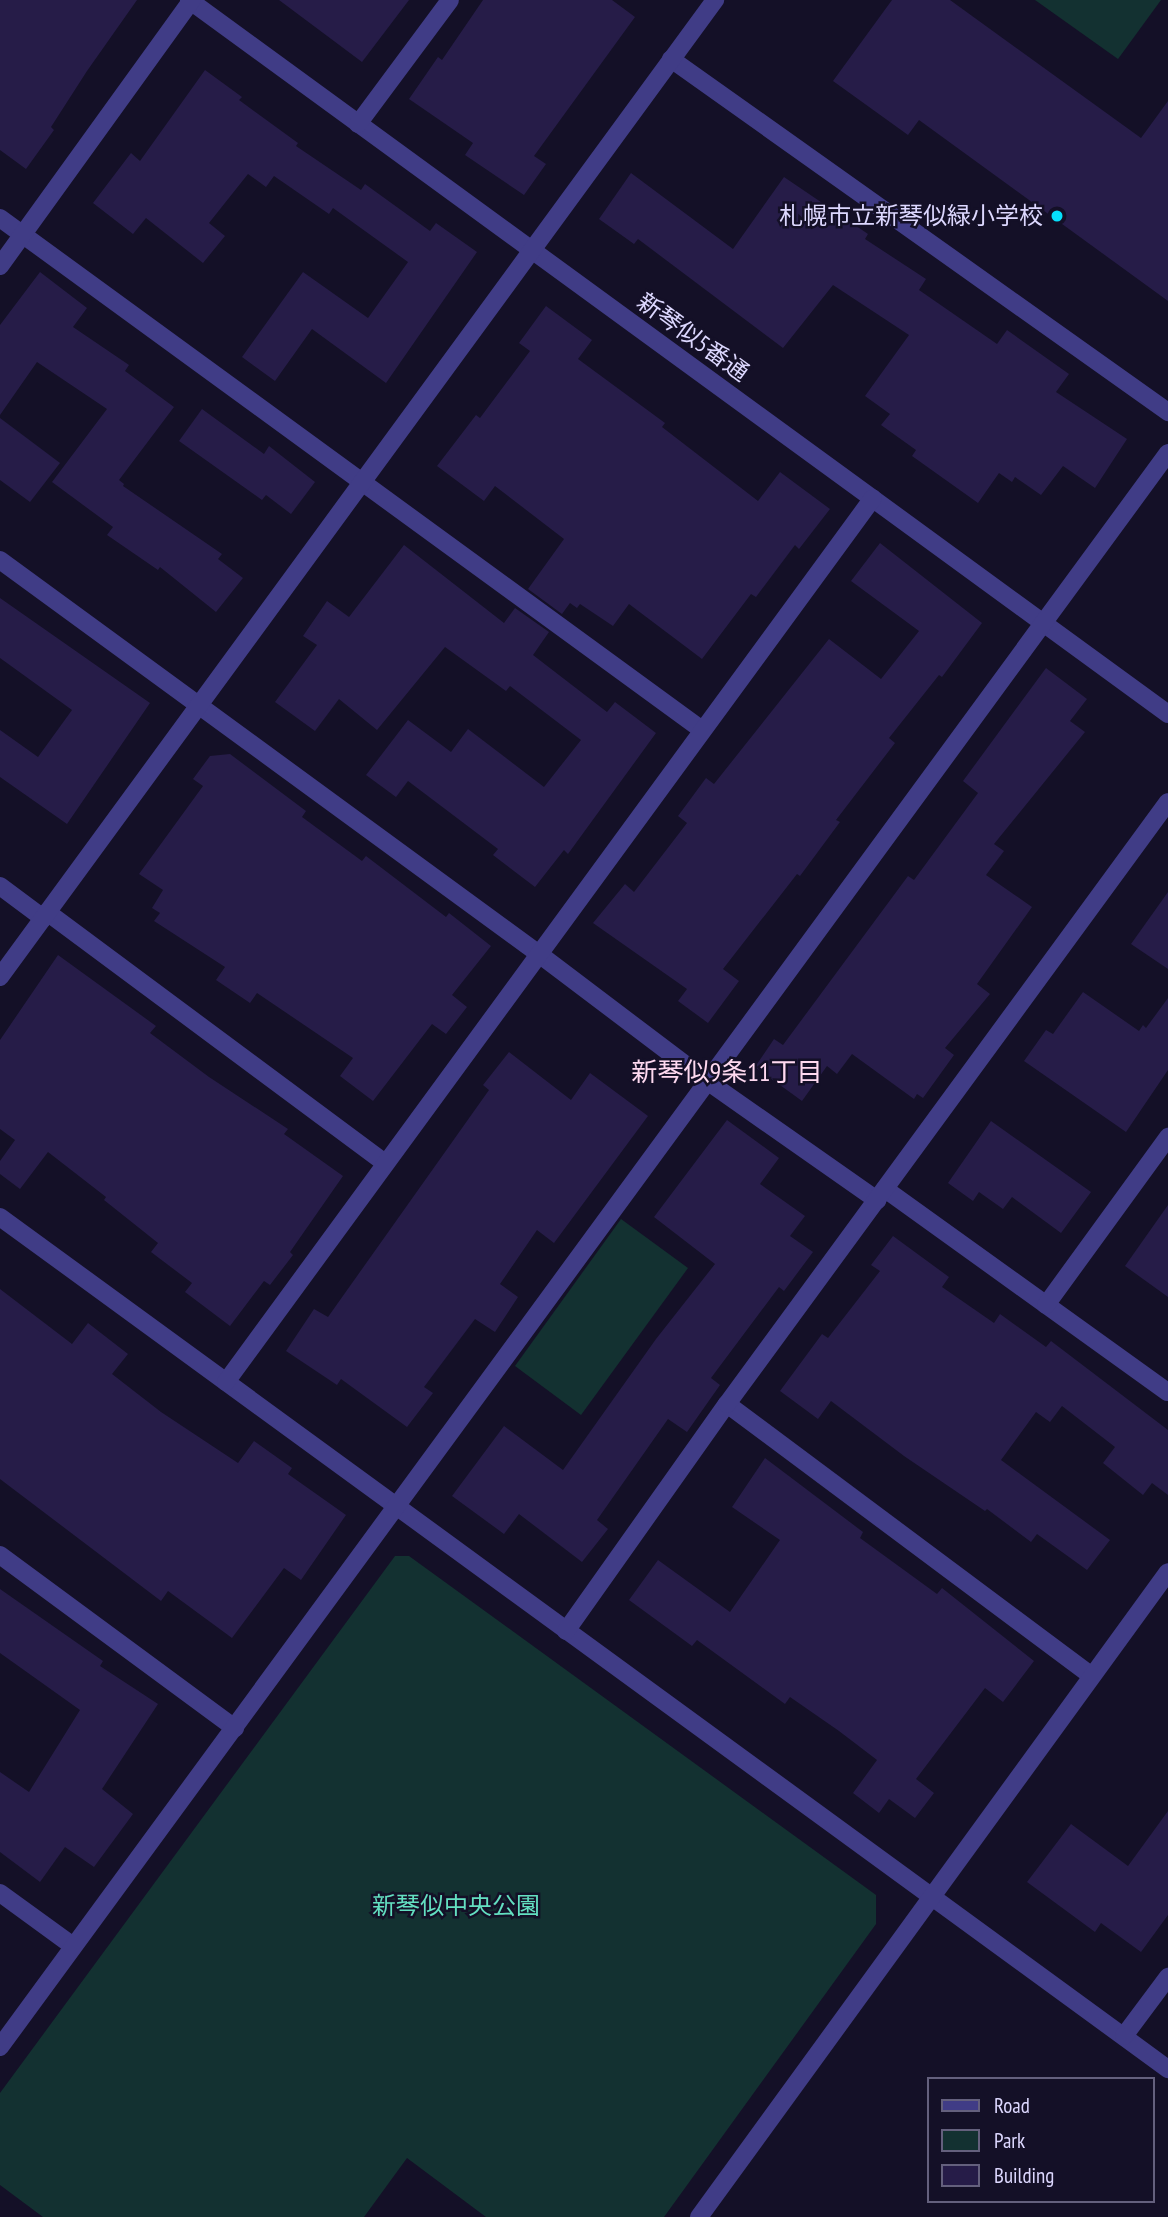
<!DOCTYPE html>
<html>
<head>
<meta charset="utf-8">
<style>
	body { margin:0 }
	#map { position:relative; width:1168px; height:2217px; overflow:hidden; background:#141027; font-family:"PT Sans Narrow","Noto Sans JP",sans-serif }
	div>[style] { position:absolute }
	.green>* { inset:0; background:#133131 }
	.building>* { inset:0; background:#261c48 }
	.minor>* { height:18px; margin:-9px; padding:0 9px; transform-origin:9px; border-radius:9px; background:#403c86 }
	.dots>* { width:19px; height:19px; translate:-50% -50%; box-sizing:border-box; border:4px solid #141027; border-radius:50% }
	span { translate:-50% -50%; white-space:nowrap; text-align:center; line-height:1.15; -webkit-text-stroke:5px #141027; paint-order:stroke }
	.poi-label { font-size:24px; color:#dcd7fe }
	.right { translate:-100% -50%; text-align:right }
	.street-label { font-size:24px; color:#dcd7fe }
	.park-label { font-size:24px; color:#63dfc1 }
	.neighbourhood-label { font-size:26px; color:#fed9f0 }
	.legend { position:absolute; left:927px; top:2077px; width:228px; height:126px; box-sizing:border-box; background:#141027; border:2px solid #64607d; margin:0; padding:9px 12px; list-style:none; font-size:21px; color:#dcd7fe }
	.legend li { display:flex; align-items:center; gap:14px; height:35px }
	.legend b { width:35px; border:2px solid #64607d }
</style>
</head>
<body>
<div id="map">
	<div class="green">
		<div style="clip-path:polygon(1035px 0,1161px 0,1118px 59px)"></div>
		<div style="clip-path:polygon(621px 1219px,688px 1268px,581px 1415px,515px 1366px)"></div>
		<div style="clip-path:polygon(395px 1556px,409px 1556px,876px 1895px,876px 1924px,664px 2217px,486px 2217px,407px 2158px,364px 2217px,43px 2217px,0 2185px,0 2093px)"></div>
	</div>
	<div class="building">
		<div style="clip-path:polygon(0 0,137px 0,87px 71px,51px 127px,54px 130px,26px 169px,0 150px)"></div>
		<div style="clip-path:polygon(279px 0,409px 0,362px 62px)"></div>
		<div style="clip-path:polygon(483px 0,612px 0,635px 17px,534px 156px,546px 164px,524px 195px,465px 155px,473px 143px,409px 99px,438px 57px,442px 60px)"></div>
		<div style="clip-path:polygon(892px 0,950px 0,1141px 138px,1168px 101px,1168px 301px,919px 120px,908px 135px,833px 81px)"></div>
		<div style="clip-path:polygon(205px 70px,242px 97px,239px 100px,298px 143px,296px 146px,361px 190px,365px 184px,430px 231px,436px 223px,477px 252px,386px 383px,312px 329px,275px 381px,242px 357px,303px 272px,368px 318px,408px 262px,333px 208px,329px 214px,274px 176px,266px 187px,248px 174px,209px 223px,225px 236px,203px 263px,146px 218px,133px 234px,93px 203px,131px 153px,140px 161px)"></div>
		<div style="clip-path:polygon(631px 173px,733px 249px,784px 177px,868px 234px,865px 239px,926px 279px,919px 290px,997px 344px,1007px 330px,1069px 374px,1056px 392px,1127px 439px,1095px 488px,1063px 466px,1041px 495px,1015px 477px,1012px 482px,999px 473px,978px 503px,912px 456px,916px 450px,881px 425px,890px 414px,865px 396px,909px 335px,833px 285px,783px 348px,638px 239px,634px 244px,599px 219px)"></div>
		<div style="clip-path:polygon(40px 272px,87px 308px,73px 327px,129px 365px,125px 371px,174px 407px,119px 480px,124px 484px,123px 486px,222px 554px,218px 559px,243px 578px,216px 612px,160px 567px,158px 570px,107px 535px,113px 527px,52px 482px,107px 409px,37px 362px,0 415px,0 325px)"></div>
		<div style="clip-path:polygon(546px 306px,592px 340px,578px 359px,665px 423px,662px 427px,758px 501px,780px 472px,830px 509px,799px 549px,795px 545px,756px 597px,751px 594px,702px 659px,629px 604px,613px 626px,580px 604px,577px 608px,570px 603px,562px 614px,528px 589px,564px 539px,495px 486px,484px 501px,437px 466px,476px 415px,480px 418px,530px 351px,519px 343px)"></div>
		<div style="clip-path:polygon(202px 409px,264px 454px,269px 446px,315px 482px,291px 514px,266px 495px,262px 500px,179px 441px)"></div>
		<div style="clip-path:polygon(0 418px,60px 463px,30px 502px,0 480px)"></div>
		<div style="clip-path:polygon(880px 543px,982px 623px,942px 677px,939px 675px,889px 738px,895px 743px,836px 820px,840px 822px,800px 876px,797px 874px,723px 969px,739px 981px,708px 1023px,678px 1001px,687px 989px,593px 923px,625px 884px,634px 892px,687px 823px,678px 816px,706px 778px,714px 784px,829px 639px,881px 679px,919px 631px,851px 581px)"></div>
		<div style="clip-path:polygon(404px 545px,504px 623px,515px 608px,549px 632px,533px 655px,607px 712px,615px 702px,656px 733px,568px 854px,564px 850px,535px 887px,493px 855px,498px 849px,408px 781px,396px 797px,366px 775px,408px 720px,451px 752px,468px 729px,544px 787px,581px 740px,510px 686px,506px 691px,445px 647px,377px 730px,339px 699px,315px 731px,275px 702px,317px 645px,303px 636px,327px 601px,349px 617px)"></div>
		<div style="clip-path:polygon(0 598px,150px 703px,67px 824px,0 777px,0 730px,38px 757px,72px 710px,0 658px)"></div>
		<div style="clip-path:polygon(1046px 668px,1087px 699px,1070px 721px,1085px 732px,994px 844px,1004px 851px,986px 875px,1032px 907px,977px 984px,990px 994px,945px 1048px,954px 1055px,923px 1098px,917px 1094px,914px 1099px,852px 1054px,837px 1074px,827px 1066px,802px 1101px,755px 1067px,774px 1039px,783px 1045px,908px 876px,914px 880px,978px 793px,963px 781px)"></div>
		<div style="clip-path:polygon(230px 754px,306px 811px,302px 817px,362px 861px,366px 856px,446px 917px,449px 913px,491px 946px,452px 995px,467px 1007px,446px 1034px,432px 1024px,373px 1101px,340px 1076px,353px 1058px,257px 993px,250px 1003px,216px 980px,225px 967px,154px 921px,160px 913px,152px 908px,163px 890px,139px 874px,203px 786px,193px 779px,210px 756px)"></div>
		<div style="clip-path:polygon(1168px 892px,1168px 969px,1131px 944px)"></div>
		<div style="clip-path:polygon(58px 955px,156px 1026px,150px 1033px,209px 1077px,288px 1129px,284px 1134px,343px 1176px,290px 1252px,293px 1255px,270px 1285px,264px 1281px,230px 1326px,185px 1292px,192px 1283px,151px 1252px,158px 1243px,104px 1200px,106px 1197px,48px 1152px,20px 1189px,0 1174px,0 1161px,15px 1140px,0 1129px,0 1040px)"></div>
		<div style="clip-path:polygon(1083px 992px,1139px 1031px,1143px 1025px,1146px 1028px,1168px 998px,1168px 1070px,1126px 1132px,1024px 1061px,1046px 1030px,1053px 1034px)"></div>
		<div style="clip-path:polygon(509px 1052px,571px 1100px,590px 1073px,648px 1116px,554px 1243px,537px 1230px,500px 1284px,518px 1297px,495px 1332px,475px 1319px,424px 1387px,433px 1393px,407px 1427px,341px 1379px,337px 1385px,286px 1351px,314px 1309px,328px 1317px,489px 1090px,483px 1085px)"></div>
		<div style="clip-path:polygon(727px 1120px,779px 1158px,760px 1184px,805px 1216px,790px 1236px,813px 1252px,784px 1291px,779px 1287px,711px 1378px,720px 1385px,687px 1432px,668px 1419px,597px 1520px,608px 1529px,582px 1562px,519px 1514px,504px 1534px,452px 1496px,504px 1426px,563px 1470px,656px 1339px,715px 1264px,654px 1217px)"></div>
		<div style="clip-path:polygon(991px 1121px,1091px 1192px,1061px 1233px,1012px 1197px,1003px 1209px,979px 1192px,973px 1201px,948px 1183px)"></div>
		<div style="clip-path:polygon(1168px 1205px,1168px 1297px,1125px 1266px)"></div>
		<div style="clip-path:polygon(893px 1236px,949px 1277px,942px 1287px,994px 1323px,1000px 1314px,1046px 1347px,1051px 1341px,1168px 1430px,1168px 1495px,1152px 1483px,1143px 1495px,1103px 1463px,1115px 1447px,1062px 1406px,1050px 1422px,1036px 1412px,1001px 1460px,1110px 1540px,1087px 1570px,1037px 1534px,1031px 1542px,987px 1509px,985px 1511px,904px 1456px,831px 1401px,818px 1419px,780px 1391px,822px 1334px,828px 1338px,880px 1271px,871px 1265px)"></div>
		<div style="clip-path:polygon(0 1289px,72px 1344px,88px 1323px,128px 1354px,112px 1374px,161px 1412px,238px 1463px,254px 1441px,292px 1468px,288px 1474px,346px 1515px,301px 1580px,284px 1568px,232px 1638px,168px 1591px,161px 1601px,0 1479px)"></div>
		<div style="clip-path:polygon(765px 1458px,863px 1532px,860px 1538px,937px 1594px,942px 1588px,1034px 1661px,1003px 1702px,985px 1688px,916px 1779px,934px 1793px,915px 1818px,889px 1799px,879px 1813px,853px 1793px,877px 1760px,839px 1731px,790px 1697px,785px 1704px,697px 1640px,692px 1646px,629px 1600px,658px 1560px,730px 1612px,780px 1540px,732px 1507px)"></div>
		<div style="clip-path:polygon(0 1589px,103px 1661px,100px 1666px,158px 1704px,102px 1789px,133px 1814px,94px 1867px,65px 1847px,40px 1882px,0 1852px,0 1772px,29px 1792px,80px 1710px,0 1653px)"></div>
		<div style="clip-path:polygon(1168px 1811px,1168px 1915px,1141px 1952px,1101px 1923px,1095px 1932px,1027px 1882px,1071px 1824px,1128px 1866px)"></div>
	</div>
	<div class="minor">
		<div style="left:189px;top:0;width:1212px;rotate:36.1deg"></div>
		<div style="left:671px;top:59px;width:610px;rotate:35.38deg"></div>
		<div style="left:358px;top:124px;width:154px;rotate:-53.4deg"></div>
		<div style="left:0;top:218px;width:869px;rotate:36.1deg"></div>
		<div style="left:0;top:266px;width:328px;rotate:-54.2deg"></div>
		<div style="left:0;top:560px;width:668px;rotate:36.17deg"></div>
		<div style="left:539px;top:954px;width:211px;rotate:37.1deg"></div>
		<div style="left:707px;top:1081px;width:208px;rotate:35deg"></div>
		<div style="left:0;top:886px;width:54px;rotate:36.7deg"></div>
		<div style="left:47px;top:912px;width:421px;rotate:36.6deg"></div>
		<div style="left:0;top:977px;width:1211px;rotate:-53.8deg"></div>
		<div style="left:885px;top:1189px;width:348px;rotate:35.7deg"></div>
		<div style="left:0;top:1217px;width:1446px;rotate:36.11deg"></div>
		<div style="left:1046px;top:1305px;width:208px;rotate:-54deg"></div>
		<div style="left:226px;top:1382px;width:1095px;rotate:-53.8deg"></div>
		<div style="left:727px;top:1404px;width:455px;rotate:36.7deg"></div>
		<div style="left:0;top:1555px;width:292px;rotate:36.4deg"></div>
		<div style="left:566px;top:1631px;width:278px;rotate:-54.7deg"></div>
		<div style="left:727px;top:1404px;width:746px;rotate:-53.78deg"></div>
		<div style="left:0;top:1893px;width:90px;rotate:36deg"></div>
		<div style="left:1124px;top:2036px;width:74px;rotate:-53.3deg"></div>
		<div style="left:0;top:2047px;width:1976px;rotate:-53.77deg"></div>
		<div style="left:699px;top:2217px;width:797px;rotate:-53.98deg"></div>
	</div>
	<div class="dots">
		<div style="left:1057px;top:216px;background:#06e0fc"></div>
	</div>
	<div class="poi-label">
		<span class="right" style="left:1043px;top:216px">札幌市立新琴似緑小学校</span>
	</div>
	<div class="street-label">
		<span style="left:693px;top:337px;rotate:36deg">新琴似5番通</span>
	</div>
	<div class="park-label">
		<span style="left:456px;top:1906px">新琴似中央公園</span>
	</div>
	<div class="neighbourhood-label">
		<span style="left:727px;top:1072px">新琴似9条11丁目</span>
	</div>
	<ul class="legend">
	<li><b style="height:9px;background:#403c86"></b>Road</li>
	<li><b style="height:19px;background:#133131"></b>Park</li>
	<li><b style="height:19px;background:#261c48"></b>Building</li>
	</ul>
</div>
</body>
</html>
